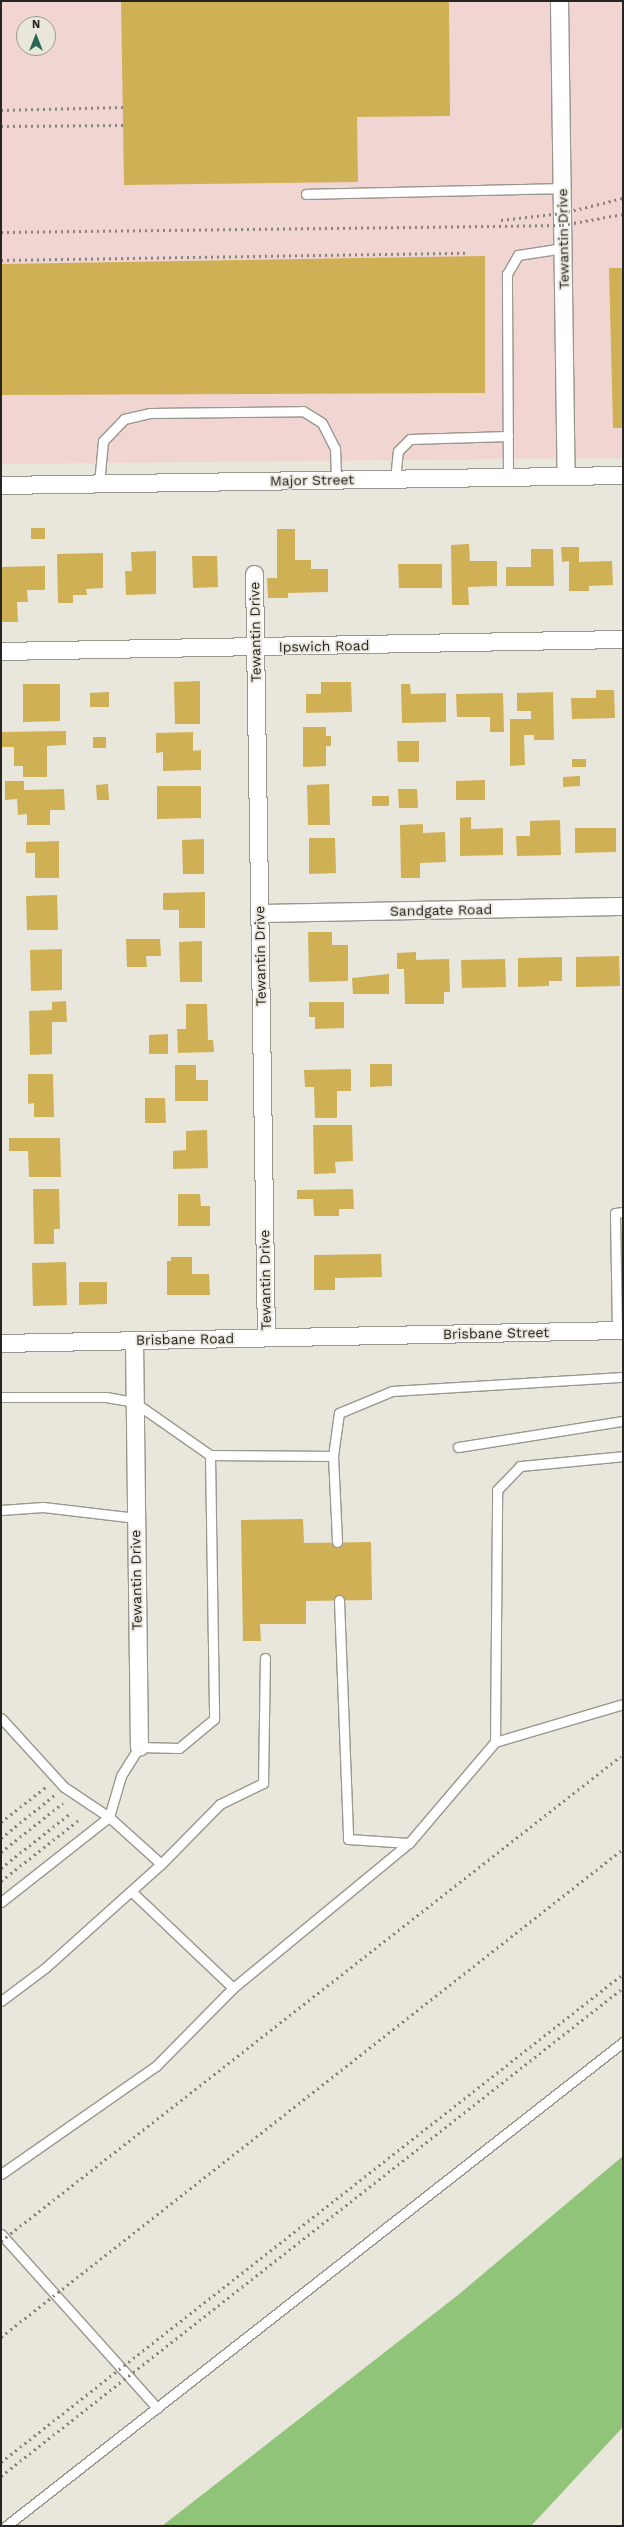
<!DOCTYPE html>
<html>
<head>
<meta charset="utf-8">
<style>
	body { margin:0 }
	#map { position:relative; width:624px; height:2527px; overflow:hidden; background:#e9e6dc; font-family:"Work Sans",sans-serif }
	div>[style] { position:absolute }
	.industrial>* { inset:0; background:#f0d5d2 }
	.forest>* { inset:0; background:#8fc479 }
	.building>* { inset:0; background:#cfb054 }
	.roads { filter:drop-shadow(1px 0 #9a978e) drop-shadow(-1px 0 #9a978e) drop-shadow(0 1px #9a978e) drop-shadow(0 -1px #9a978e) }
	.lane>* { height:9px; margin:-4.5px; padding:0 4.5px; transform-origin:4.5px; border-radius:4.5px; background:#fff }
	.street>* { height:17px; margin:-8.5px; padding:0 8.5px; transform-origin:8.5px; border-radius:8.5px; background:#fff }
	.rail>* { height:3px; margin-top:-1.5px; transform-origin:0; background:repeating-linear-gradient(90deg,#86847d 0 2px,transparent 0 6px) }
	span { translate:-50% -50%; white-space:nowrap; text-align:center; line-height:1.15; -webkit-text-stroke:3.5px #e9e6dc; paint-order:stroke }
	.street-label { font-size:14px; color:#262521 }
	.frame { position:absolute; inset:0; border:2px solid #262521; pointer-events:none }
	.north { position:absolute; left:16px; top:16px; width:40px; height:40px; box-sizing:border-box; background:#e9e6dc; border:1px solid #9b9991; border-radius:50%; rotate:0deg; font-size:11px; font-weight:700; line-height:16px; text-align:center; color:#262521 }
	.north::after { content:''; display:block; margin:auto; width:14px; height:18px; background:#296754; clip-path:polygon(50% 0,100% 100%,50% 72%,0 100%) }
</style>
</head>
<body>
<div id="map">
	<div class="industrial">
		<div style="clip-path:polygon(evenodd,1px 1px,623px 1px,623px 458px,1px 464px,1px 1px,24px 24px,48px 24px,48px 48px,24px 48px,24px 24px)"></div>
	</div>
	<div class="forest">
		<div style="clip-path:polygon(623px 2156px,623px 2427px,531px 2526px,162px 2526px,458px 2295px)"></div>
	</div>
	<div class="building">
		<div style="clip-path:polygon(121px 1px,449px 1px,450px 116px,357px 117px,358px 182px,124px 185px)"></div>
		<div style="clip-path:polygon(485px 256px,485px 393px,1px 395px,1px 264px)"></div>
		<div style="clip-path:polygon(609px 268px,623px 268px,623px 428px,613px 428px)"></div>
		<div style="clip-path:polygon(31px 528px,45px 528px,45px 539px,31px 539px)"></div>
		<div style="clip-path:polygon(277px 529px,295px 529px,295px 560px,311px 560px,311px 569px,328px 569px,328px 592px,288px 593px,288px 598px,268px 598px,267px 578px,277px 578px)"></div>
		<div style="clip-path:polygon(469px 544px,470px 561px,497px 561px,497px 586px,468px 587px,469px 605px,452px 605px,451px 545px)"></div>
		<div style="clip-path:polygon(561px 547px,579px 547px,579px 562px,612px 561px,613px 585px,589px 586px,589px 591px,569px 591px,569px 561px,562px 562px)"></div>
		<div style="clip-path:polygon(531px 549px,553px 549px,554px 586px,506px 586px,506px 567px,531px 567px)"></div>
		<div style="clip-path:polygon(156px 551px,156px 594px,126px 595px,125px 571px,132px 571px,131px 552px)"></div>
		<div style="clip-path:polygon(103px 553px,103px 588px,86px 589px,87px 595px,73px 595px,73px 603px,58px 603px,57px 554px)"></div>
		<div style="clip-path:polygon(192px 556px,217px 556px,218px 587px,193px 588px)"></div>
		<div style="clip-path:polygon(398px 564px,442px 564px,442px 588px,399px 588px)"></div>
		<div style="clip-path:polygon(45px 566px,45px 590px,27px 590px,28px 602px,17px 602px,18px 622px,1px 622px,1px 567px)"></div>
		<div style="clip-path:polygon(200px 681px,200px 724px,175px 724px,174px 682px)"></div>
		<div style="clip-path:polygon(321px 682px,351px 682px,352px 712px,306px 713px,306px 694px,321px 694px)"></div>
		<div style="clip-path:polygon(23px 684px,60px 684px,60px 721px,23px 722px)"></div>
		<div style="clip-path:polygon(401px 684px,410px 684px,411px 694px,446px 693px,446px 722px,402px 723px)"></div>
		<div style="clip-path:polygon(596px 690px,614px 690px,615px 718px,572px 719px,571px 698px,596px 698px)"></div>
		<div style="clip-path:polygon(109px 692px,109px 707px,90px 707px,90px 693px)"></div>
		<div style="clip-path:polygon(553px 692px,554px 740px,534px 740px,534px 735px,524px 735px,525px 765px,510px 766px,510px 719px,531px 719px,531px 711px,517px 711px,517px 693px)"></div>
		<div style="clip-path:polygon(503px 693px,504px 732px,490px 732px,490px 717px,457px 717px,456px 694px)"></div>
		<div style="clip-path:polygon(303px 727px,326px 727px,326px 736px,331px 736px,331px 746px,326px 746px,326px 766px,303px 767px)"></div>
		<div style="clip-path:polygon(66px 731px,66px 745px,47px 746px,47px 777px,23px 777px,23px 766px,14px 766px,14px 747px,1px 747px,1px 732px)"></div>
		<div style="clip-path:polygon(193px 732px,193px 751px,201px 750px,201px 770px,163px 771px,163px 752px,156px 753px,156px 733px)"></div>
		<div style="clip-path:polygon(93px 737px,106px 737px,106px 748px,93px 748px)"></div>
		<div style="clip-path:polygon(397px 741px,419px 741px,419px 762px,398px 762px)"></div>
		<div style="clip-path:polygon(572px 759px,586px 759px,586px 767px,572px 767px)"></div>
		<div style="clip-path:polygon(580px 776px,580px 786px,563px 787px,563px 777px)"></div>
		<div style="clip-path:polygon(485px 780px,485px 800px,456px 800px,456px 781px)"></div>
		<div style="clip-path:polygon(5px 781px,24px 781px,24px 790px,64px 789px,65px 810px,50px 810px,50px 825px,27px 825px,27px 814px,18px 815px,17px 799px,5px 800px)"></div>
		<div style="clip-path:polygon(108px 784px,109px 800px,97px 800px,96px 785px)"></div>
		<div style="clip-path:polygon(329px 784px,330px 825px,308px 825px,307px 785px)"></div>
		<div style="clip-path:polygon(157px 786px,201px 786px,201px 818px,157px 819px)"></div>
		<div style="clip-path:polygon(398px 789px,417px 789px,418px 808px,399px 808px)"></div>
		<div style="clip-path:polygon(372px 796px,389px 796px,389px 806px,372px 806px)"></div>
		<div style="clip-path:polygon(471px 817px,471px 829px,503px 828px,503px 855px,460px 856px,460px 818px)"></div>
		<div style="clip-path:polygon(560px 820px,561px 855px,517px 856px,516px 836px,530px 836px,530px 821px)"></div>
		<div style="clip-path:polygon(423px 824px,423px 833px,445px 832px,446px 862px,420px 863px,420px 878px,401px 878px,400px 825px)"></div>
		<div style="clip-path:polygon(575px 828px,616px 828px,616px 852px,575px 853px)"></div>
		<div style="clip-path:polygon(309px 838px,335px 838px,336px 873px,309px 874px)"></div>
		<div style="clip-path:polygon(204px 839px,204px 874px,183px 874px,182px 840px)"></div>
		<div style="clip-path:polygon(59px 841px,59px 878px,35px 878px,35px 853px,26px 853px,26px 842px)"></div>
		<div style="clip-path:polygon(205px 892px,205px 928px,179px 928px,179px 910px,163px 910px,163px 893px)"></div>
		<div style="clip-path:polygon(57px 895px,58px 930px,27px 930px,26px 896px)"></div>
		<div style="clip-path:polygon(308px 932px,332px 932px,332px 945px,348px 945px,348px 981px,309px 982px)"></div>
		<div style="clip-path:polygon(126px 939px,160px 939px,161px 956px,146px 956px,147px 967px,127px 967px)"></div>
		<div style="clip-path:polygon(202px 941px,202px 982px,180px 982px,179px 942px)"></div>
		<div style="clip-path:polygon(62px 949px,62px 990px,31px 991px,30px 950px)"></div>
		<div style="clip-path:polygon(416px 952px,416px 960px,449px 959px,450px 992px,444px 992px,444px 1004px,405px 1004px,404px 969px,397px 969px,397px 953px)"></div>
		<div style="clip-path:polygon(619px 956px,620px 986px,576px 987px,576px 957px)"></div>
		<div style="clip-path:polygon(562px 957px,562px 981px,549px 981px,549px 986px,518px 987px,518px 958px)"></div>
		<div style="clip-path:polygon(505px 959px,506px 987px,462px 988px,461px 960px)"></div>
		<div style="clip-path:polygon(389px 974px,389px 994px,353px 994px,352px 978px)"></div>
		<div style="clip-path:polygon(66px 1001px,67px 1022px,52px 1022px,52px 1054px,30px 1055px,29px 1011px,52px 1010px,52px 1002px)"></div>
		<div style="clip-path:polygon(309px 1002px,344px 1002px,344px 1028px,315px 1029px,315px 1017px,309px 1017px)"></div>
		<div style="clip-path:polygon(186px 1004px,207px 1004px,208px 1040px,213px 1040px,214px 1052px,178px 1053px,177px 1029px,186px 1029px)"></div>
		<div style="clip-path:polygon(168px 1034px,168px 1054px,149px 1054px,149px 1035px)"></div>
		<div style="clip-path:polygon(370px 1064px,392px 1064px,392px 1086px,370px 1087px)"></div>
		<div style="clip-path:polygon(175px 1065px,196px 1065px,196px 1080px,208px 1080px,208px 1101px,175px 1101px)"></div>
		<div style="clip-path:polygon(351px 1069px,351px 1091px,337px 1091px,337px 1118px,315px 1118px,314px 1087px,305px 1087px,304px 1070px)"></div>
		<div style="clip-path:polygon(28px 1074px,53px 1074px,54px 1117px,34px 1117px,34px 1103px,28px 1104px)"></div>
		<div style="clip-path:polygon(145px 1098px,165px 1098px,166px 1123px,145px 1123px)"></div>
		<div style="clip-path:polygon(313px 1125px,352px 1125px,353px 1161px,335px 1162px,336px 1173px,314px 1174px)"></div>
		<div style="clip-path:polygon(207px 1130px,208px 1168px,173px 1169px,173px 1151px,186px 1150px,186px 1131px)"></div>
		<div style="clip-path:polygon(9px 1138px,60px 1138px,61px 1177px,29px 1177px,28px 1151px,9px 1151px)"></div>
		<div style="clip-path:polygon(33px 1189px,59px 1189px,60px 1229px,54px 1229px,54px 1244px,34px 1244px)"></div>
		<div style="clip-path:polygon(353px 1189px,354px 1209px,339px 1209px,339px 1216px,314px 1216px,313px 1199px,297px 1199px,297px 1190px)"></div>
		<div style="clip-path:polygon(178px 1194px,200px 1194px,201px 1206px,210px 1206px,210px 1226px,178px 1226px)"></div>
		<div style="clip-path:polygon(381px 1254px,382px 1277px,335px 1278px,335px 1290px,314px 1290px,314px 1255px)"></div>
		<div style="clip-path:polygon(171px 1257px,192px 1257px,192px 1274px,209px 1274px,210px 1295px,167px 1295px,167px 1261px,171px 1261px)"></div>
		<div style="clip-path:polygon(66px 1262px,67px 1305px,33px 1306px,32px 1263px)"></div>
		<div style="clip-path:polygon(79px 1282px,107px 1282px,107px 1304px,79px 1305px)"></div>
		<div style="clip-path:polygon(303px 1519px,304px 1543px,371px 1542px,372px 1600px,306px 1601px,306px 1624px,260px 1624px,261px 1641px,243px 1641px,241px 1520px)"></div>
	</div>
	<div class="roads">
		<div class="lane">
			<div style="left:306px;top:194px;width:256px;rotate:-1.3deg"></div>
			<div style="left:508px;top:477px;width:203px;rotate:-90.3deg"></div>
			<div style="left:507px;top:274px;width:22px;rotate:-60deg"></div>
			<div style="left:518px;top:255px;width:46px;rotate:-8.8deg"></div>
			<div style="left:395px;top:479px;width:28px;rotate:-84deg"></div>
			<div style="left:398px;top:451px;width:17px;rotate:-45deg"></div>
			<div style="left:410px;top:439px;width:98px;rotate:-1.8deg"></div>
			<div style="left:99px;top:484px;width:43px;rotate:-84.7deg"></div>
			<div style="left:103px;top:441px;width:30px;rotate:-46deg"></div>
			<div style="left:124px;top:419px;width:27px;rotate:-13deg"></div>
			<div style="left:150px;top:413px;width:153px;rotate:-0.7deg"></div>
			<div style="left:303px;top:411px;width:22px;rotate:32deg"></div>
			<div style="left:322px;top:423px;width:28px;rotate:63deg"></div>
			<div style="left:335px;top:448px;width:32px;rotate:88deg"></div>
			<div style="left:617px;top:1330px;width:117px;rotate:-91deg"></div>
			<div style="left:615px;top:1213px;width:8px;rotate:-7deg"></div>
			<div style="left:1px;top:1397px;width:105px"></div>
			<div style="left:106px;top:1397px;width:28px;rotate:10deg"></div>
			<div style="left:134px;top:1402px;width:93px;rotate:34.9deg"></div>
			<div style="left:210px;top:1455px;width:264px;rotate:89.1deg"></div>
			<div style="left:214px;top:1719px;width:45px;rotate:140.4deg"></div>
			<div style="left:179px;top:1748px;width:40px;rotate:-178.6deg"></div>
			<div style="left:139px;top:1747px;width:34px;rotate:122deg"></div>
			<div style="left:121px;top:1776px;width:43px;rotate:106.3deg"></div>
			<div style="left:109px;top:1817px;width:54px;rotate:-146.3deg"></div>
			<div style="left:64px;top:1787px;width:93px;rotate:-132.4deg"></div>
			<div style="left:458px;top:1447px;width:167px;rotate:-9deg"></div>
			<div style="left:210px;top:1455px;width:123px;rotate:0.5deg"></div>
			<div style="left:333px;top:1456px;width:43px;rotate:-82.1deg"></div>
			<div style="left:339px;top:1413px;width:57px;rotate:-22.5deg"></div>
			<div style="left:392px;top:1391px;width:231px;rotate:-3.5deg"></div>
			<div style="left:333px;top:1456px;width:86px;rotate:87.3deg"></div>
			<div style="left:1px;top:1510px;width:42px;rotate:-4.1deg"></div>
			<div style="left:43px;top:1507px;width:94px;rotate:6.7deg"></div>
			<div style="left:339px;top:1600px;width:239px;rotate:87.8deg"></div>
			<div style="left:348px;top:1839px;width:61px;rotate:3.8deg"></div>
			<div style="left:409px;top:1843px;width:133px;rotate:-49.6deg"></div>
			<div style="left:495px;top:1742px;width:252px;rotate:-89.5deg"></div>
			<div style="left:497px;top:1490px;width:33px;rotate:-46deg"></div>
			<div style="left:520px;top:1466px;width:103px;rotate:-5.5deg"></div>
			<div style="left:495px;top:1742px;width:134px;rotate:-16.5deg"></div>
			<div style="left:132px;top:1892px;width:139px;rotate:43.5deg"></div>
			<div style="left:1px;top:1902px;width:137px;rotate:-38.2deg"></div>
			<div style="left:109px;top:1817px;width:70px;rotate:42.1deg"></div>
			<div style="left:161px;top:1864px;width:84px;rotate:-45.5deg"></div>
			<div style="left:220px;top:1804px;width:48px;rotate:-26deg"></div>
			<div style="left:263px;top:1783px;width:125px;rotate:-89.1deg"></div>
			<div style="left:1px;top:2001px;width:55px;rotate:-36.9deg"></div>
			<div style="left:45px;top:1968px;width:156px;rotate:-41.9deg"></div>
			<div style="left:1px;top:2174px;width:189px;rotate:-34.9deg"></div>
			<div style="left:156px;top:2066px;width:110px;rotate:-45.4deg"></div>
			<div style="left:233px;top:1988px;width:228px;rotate:-39.5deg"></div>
			<div style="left:1px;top:2234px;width:234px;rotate:48.1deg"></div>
			<div style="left:6px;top:2526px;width:784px;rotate:-38.11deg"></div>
		</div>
		<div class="street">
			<div style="left:559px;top:1px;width:475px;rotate:89.2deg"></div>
			<div style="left:1px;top:485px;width:622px;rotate:-0.92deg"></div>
			<div style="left:254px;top:574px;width:763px;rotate:89.1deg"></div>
			<div style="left:1px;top:651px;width:622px;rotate:-1.11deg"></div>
			<div style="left:259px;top:913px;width:364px;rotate:-1.1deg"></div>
			<div style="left:134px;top:1340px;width:407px;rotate:89.3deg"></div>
			<div style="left:1px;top:1343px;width:622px;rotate:-1.2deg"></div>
		</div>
	</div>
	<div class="rail">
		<div style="left:1px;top:110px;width:122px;rotate:-1.4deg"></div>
		<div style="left:1px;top:126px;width:122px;rotate:-0.5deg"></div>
		<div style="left:501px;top:220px;width:61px;rotate:-6.5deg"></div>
		<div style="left:562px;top:213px;width:63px;rotate:-13.8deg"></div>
		<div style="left:1px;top:232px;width:561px;rotate:-0.71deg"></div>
		<div style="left:562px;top:225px;width:62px;rotate:-10.2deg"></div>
		<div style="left:1px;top:260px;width:466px;rotate:-0.9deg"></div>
		<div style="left:1px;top:1822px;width:58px;rotate:-38deg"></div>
		<div style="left:1px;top:1838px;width:70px;rotate:-38.7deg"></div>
		<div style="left:1px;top:1852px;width:79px;rotate:-38.3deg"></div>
		<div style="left:1px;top:1868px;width:90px;rotate:-38.3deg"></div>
		<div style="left:1px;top:1881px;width:100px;rotate:-38.1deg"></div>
		<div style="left:1px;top:2241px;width:787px;rotate:-38.03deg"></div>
		<div style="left:1px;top:2337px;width:791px;rotate:-38.12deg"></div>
		<div style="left:1px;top:2462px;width:791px;rotate:-38.12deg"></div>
		<div style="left:1px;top:2476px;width:791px;rotate:-38.12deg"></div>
	</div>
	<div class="street-label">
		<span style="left:563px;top:239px;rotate:-91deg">Tewantin Drive</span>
		<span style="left:312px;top:480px;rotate:-1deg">Major Street</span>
		<span style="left:255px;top:632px;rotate:-91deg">Tewantin Drive</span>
		<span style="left:324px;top:646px;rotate:-1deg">Ipswich Road</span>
		<span style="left:441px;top:910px;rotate:-1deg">Sandgate Road</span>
		<span style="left:260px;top:956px;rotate:-91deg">Tewantin Drive</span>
		<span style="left:265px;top:1280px;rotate:-91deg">Tewantin Drive</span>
		<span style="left:496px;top:1333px;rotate:-1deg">Brisbane Street</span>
		<span style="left:185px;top:1339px;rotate:-1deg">Brisbane Road</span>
		<span style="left:136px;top:1580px;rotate:-91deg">Tewantin Drive</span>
	</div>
	<div class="frame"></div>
	<div class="north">N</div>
</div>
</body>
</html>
